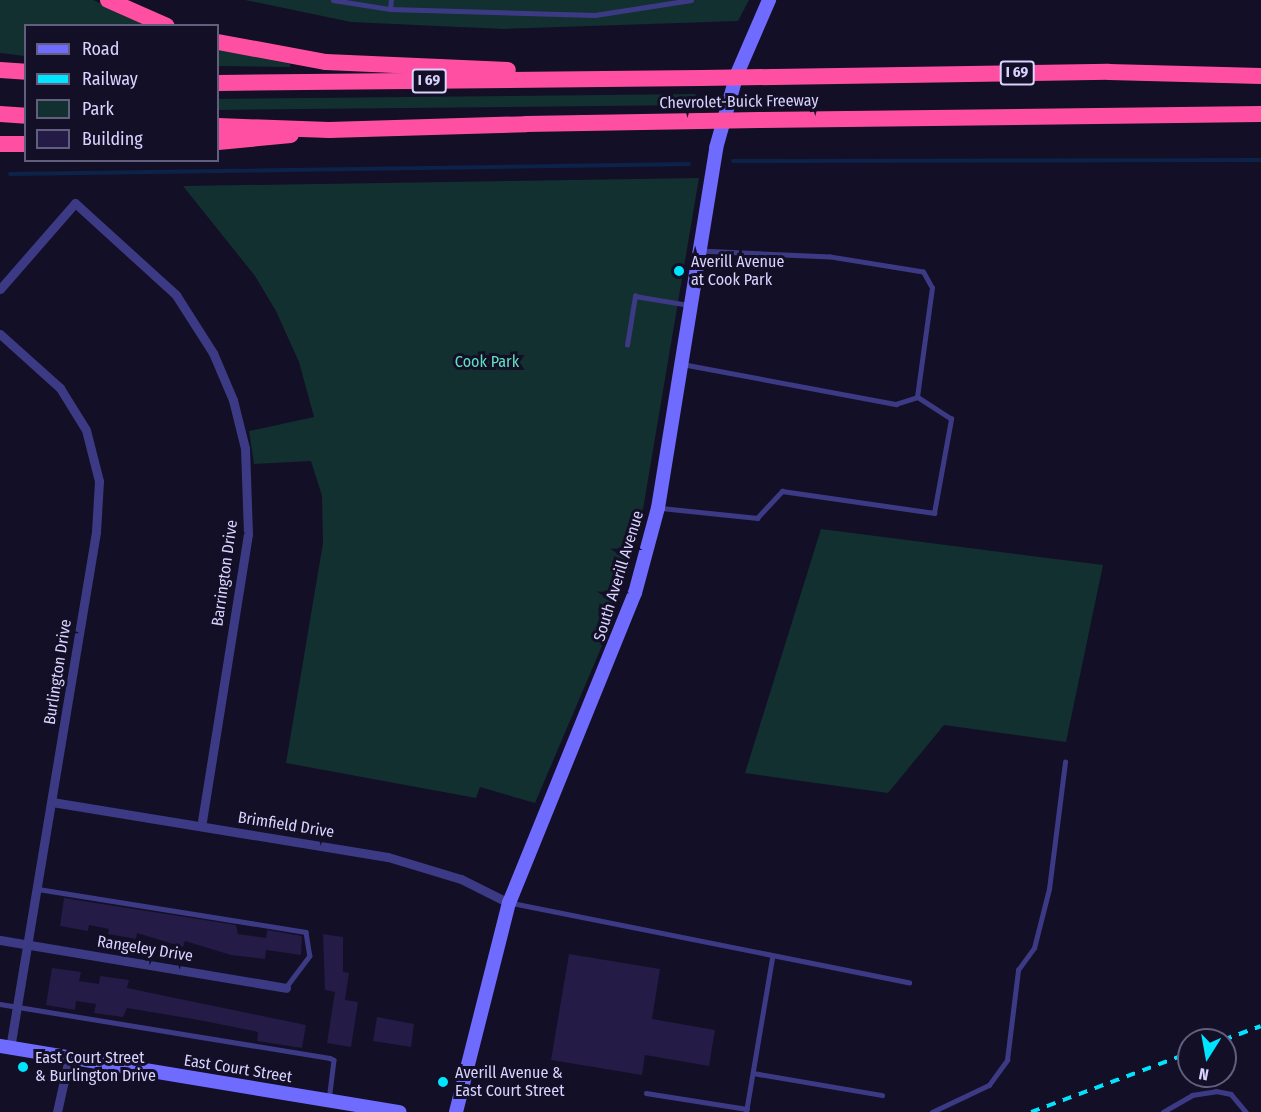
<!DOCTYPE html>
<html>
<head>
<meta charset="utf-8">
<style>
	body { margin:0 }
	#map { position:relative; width:1261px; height:1112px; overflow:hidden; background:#130f26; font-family:"Fira Sans Condensed",sans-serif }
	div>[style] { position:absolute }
	.green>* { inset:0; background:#12302f }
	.stream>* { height:4px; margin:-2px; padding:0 2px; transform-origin:2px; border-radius:2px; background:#0c2248 }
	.building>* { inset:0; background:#241b47 }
	.lane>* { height:4.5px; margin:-2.25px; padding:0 2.25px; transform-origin:2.25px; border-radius:2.25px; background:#3d3a85 }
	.street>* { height:9px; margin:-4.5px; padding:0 4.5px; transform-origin:4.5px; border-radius:4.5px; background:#3d3a85 }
	.secondary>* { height:14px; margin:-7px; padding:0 7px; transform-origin:7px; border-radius:7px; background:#6f6bff }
	.highway>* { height:16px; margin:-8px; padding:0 8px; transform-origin:8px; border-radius:8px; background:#ff4fa3 }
	.rail>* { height:4px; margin-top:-2px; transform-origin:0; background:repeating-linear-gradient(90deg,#00e5ff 0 9px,transparent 0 17px) }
	.highway-bridge>* { height:16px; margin:-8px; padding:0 8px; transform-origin:8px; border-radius:8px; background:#ff4fa3 }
	.dots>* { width:16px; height:16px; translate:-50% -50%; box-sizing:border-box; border:3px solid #130f26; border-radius:50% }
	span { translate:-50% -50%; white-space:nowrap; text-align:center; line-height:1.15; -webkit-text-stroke:6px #130f26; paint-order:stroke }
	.shield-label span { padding:2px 4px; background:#130f26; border:2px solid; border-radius:4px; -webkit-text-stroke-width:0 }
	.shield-label { font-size:15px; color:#d9d4ff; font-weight:700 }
	.street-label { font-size:16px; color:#d9d4ff }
	.poi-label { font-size:16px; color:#d9d4ff }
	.left { translate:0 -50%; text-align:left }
	.park-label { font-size:16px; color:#5fe0c0 }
	.legend { position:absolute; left:24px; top:24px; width:195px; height:138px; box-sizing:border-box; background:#130f26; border:2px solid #625e7d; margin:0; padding:8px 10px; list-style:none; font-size:18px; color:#d9d4ff }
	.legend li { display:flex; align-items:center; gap:12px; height:30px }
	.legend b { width:30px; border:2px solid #625e7d }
	.north { position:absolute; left:1177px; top:1028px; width:60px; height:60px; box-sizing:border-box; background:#130f26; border:2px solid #625e7d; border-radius:50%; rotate:191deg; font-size:16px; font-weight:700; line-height:24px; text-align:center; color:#d9d4ff }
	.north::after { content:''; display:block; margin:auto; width:21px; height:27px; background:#00e5ff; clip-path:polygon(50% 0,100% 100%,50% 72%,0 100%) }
</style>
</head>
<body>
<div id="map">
	<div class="green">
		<div style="clip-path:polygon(0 0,93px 0,148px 25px,26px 26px,25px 56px,0 53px)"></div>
		<div style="clip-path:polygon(245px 0,749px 0,738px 21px,503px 29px,351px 22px)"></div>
		<div style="clip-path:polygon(218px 49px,290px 64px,290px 67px,218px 66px)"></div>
		<div style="clip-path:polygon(696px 94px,692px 105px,218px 110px,218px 99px)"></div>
		<div style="clip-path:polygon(699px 178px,641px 521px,604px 641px,535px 803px,480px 787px,476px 798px,286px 763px,323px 543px,322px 496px,311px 461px,254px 464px,249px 431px,314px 417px,299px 362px,276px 311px,255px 276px,183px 186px)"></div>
		<div style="clip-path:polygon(821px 529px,1103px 565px,1066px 742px,944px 725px,888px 793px,745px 773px)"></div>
	</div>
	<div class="stream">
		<div style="left:733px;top:161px;width:528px;rotate:-0.11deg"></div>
		<div style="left:10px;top:174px;width:679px;rotate:-0.84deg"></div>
	</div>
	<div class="building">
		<div style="clip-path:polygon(64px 898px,236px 925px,238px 934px,266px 938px,267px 930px,302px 936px,301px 955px,266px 950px,265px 959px,231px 955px,185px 941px,183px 947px,137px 933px,136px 939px,108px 934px,109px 929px,89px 925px,88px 931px,60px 926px)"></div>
		<div style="clip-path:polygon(323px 934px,343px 937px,343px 972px,349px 973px,345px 1000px,358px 1002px,351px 1047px,327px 1043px,335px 992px,325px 990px)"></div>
		<div style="clip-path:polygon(569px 954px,660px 969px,652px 1019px,715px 1030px,709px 1066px,645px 1055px,642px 1075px,551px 1060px)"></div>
		<div style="clip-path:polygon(52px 968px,81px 972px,79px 981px,99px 984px,100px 976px,129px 980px,127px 988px,306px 1025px,302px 1048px,257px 1041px,258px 1032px,199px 1020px,127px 1008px,123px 1017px,94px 1013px,96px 1004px,76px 1001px,75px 1010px,46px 1005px)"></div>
		<div style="clip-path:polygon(377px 1017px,414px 1024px,411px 1047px,373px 1041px)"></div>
	</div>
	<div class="lane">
		<div style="left:333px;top:0;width:58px;rotate:9deg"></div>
		<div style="left:390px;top:9px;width:205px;rotate:1.7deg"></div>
		<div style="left:595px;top:15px;width:97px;rotate:-8.9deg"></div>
		<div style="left:390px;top:9px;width:9px;rotate:-84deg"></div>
		<div style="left:627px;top:345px;width:50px;rotate:-80.7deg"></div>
		<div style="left:635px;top:296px;width:55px;rotate:9.5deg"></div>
		<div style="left:682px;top:364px;width:218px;rotate:10.6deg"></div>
		<div style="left:896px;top:404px;width:22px;rotate:-18deg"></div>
		<div style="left:917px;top:397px;width:110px;rotate:-82.2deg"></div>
		<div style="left:932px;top:288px;width:18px;rotate:-119deg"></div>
		<div style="left:923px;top:272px;width:94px;rotate:-170.8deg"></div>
		<div style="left:830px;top:257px;width:130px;rotate:-177.4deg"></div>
		<div style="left:661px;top:508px;width:97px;rotate:5.9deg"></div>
		<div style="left:757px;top:518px;width:37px;rotate:-47deg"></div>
		<div style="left:782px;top:491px;width:154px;rotate:8.2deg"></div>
		<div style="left:934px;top:513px;width:96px;rotate:-79.7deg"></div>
		<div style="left:951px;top:419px;width:40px;rotate:-147.1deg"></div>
		<div style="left:38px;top:889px;width:271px;rotate:9.1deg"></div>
		<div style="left:306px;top:932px;width:24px;rotate:81deg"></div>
		<div style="left:310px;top:956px;width:40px;rotate:127deg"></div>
		<div style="left:512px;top:903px;width:405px;rotate:11.3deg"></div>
		<div style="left:0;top:1004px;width:334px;rotate:9.3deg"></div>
		<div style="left:330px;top:1058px;width:4px;rotate:27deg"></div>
		<div style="left:334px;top:1060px;width:39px;rotate:97deg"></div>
		<div style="left:753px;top:1073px;width:131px;rotate:9.7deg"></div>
		<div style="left:646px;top:1093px;width:102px;rotate:9deg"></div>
		<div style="left:746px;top:1112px;width:156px;rotate:-80.4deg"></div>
		<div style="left:932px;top:1112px;width:63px;rotate:-25.3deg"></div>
		<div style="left:989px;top:1085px;width:31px;rotate:-54deg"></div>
		<div style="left:1007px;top:1060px;width:91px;rotate:-83deg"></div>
		<div style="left:1018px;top:970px;width:27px;rotate:-54deg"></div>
		<div style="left:1034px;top:948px;width:61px;rotate:-75.7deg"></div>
		<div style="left:1049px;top:889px;width:128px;rotate:-82.8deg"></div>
		<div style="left:1163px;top:1112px;width:34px;rotate:-30deg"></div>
		<div style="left:1192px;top:1095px;width:24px;rotate:-9deg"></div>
		<div style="left:1216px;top:1091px;width:15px;rotate:11deg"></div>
		<div style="left:1231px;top:1094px;width:23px;rotate:50deg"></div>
	</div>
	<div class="street">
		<div style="left:0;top:289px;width:114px;rotate:-48.9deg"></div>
		<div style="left:75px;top:203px;width:137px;rotate:42.3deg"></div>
		<div style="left:176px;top:295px;width:69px;rotate:57.5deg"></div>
		<div style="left:213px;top:353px;width:51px;rotate:66.9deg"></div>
		<div style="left:233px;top:400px;width:49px;rotate:76deg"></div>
		<div style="left:245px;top:448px;width:86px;rotate:88deg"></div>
		<div style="left:248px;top:534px;width:296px;rotate:99.1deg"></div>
		<div style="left:0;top:334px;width:81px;rotate:42deg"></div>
		<div style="left:60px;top:388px;width:49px;rotate:58.2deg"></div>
		<div style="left:86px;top:430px;width:53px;rotate:75.7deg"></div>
		<div style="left:99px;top:481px;width:51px;rotate:93.4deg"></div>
		<div style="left:96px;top:532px;width:523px;rotate:99.46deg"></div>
		<div style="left:52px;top:802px;width:340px;rotate:9.3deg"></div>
		<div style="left:388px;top:857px;width:76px;rotate:16.8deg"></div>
		<div style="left:461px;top:879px;width:54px;rotate:26.6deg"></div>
		<div style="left:0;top:940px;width:290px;rotate:9.5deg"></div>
		<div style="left:57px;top:1112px;width:55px;rotate:-77.5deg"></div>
	</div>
	<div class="secondary">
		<div style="left:0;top:1046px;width:405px;rotate:9.4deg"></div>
		<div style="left:456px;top:1112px;width:216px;rotate:-75.8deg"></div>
		<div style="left:509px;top:903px;width:335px;rotate:-67.9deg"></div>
		<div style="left:635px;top:593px;width:88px;rotate:-74.9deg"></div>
		<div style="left:658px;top:508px;width:365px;rotate:-80.8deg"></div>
		<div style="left:716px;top:148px;width:77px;rotate:-74.2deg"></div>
		<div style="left:737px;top:74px;width:81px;rotate:-66.6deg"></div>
	</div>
	<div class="highway">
		<div style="left:108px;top:0;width:64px;rotate:23.8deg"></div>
		<div style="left:218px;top:42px;width:110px;rotate:10.5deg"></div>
		<div style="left:326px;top:62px;width:182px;rotate:2.5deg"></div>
		<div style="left:0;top:70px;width:26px;rotate:4deg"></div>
		<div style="left:773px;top:77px;width:336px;rotate:-0.9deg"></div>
		<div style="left:1109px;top:72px;width:152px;rotate:1.5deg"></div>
		<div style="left:218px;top:83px;width:483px;rotate:-0.6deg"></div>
		<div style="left:0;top:114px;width:26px;rotate:4deg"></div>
		<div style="left:759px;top:120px;width:502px;rotate:-0.68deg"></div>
		<div style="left:218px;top:126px;width:111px;rotate:2.1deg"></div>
		<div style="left:329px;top:130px;width:197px;rotate:-1.7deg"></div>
		<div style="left:218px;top:142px;width:73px;rotate:-5.5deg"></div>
		<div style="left:0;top:144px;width:26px"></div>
	</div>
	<div class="rail">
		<div style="left:1223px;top:1040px;width:40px;rotate:-20.2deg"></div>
		<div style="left:1031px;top:1112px;width:169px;rotate:-20.5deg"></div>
	</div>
	<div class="highway-bridge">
		<div style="left:701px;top:78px;width:72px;rotate:-0.8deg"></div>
		<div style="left:526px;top:124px;width:233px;rotate:-1deg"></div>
	</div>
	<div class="dots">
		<div style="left:679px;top:271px;background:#00e5ff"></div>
		<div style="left:23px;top:1067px;background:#00e5ff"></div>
		<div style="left:443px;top:1082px;background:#00e5ff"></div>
	</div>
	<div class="shield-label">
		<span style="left:1017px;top:73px">I 69</span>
		<span style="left:429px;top:81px">I 69</span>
	</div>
	<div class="street-label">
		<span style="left:739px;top:102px;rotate:-1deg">Chevrolet-Buick Freeway</span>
		<span style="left:225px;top:573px;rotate:-82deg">Barrington Drive</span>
		<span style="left:619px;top:576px;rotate:-73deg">South Averill Avenue</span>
		<span style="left:58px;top:672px;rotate:-81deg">Burlington Drive</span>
		<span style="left:286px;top:825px;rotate:9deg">Brimfield Drive</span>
		<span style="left:145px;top:949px;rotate:9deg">Rangeley Drive</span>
		<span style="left:238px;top:1069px;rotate:9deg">East Court Street</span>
	</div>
	<div class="poi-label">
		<span class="left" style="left:691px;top:271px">Averill Avenue<br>at Cook Park</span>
		<span class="left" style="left:35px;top:1067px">East Court Street<br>&amp; Burlington Drive</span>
		<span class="left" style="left:455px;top:1082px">Averill Avenue &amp;<br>East Court Street</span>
	</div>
	<div class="park-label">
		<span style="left:487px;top:362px">Cook Park</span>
	</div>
	<ul class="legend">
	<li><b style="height:8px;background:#6f6bff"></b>Road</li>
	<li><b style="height:8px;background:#00e5ff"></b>Railway</li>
	<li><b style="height:16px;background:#12302f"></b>Park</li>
	<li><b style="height:16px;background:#241b47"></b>Building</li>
	</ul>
	<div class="north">N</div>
</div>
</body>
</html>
